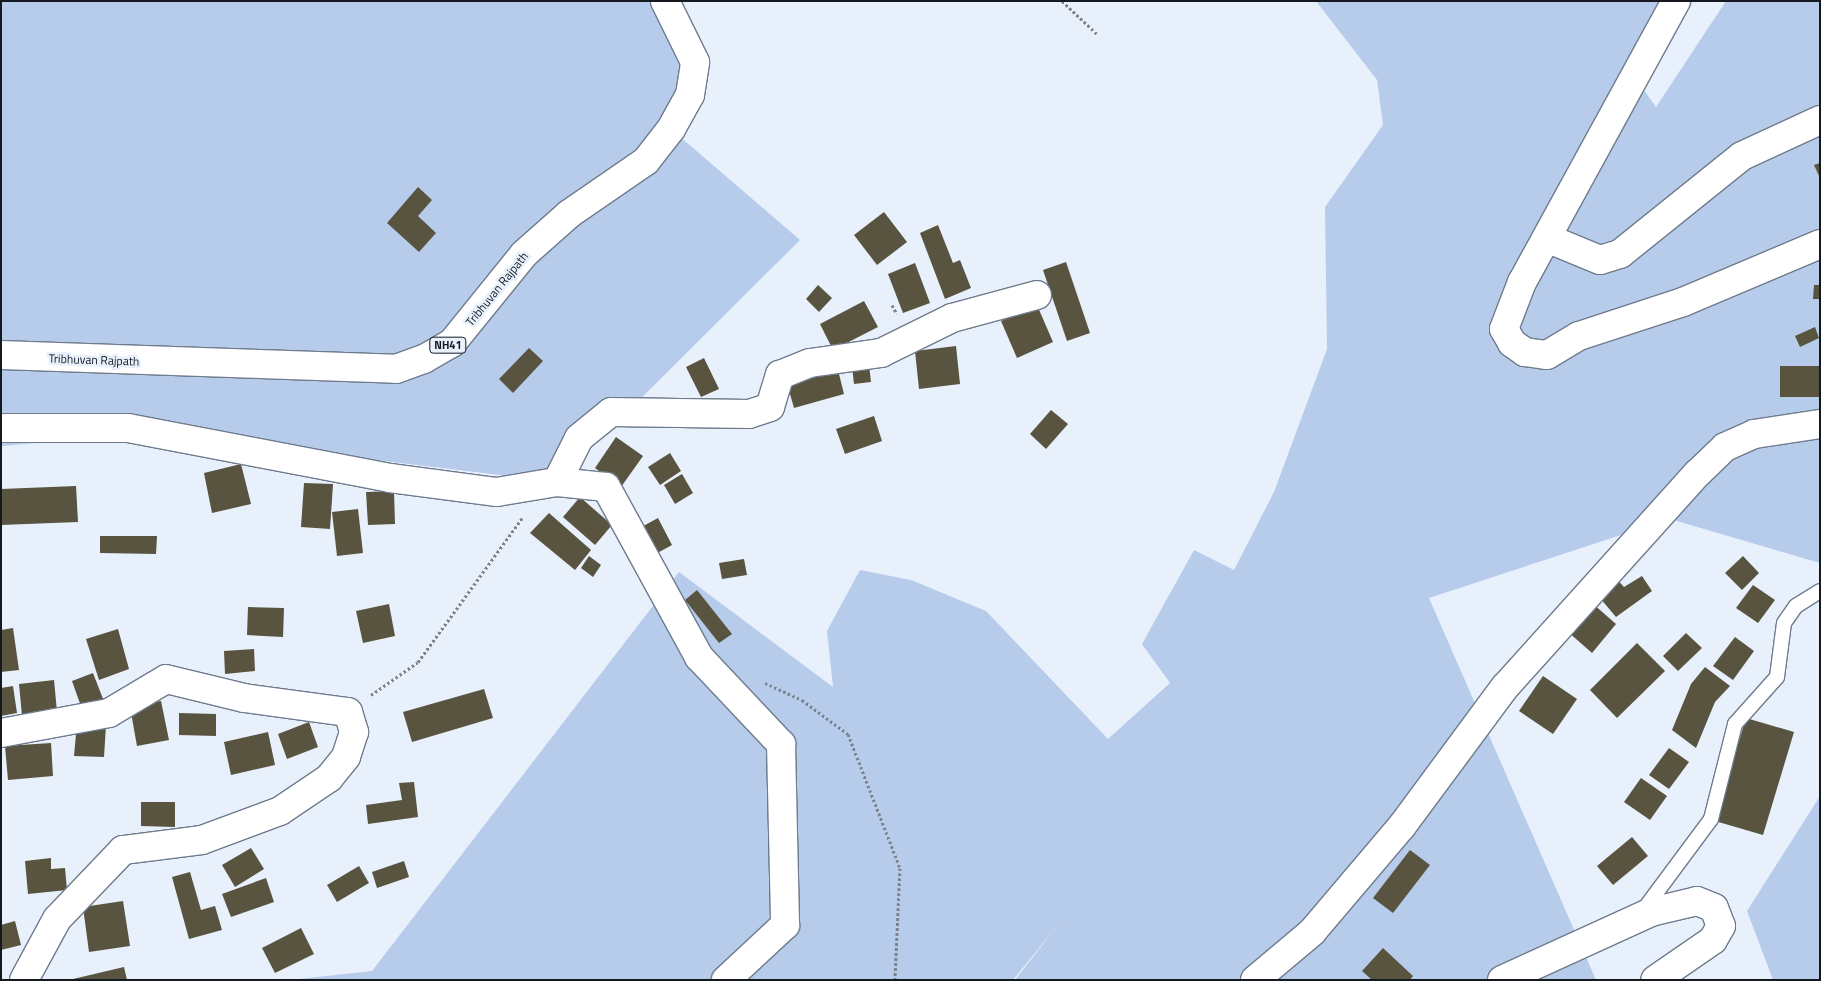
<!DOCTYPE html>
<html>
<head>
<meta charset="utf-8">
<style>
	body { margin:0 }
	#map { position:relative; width:1821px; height:981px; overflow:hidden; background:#e8f0fc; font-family:"Titillium Web",sans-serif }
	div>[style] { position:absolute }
	.green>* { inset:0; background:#b7ccea }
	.building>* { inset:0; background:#585440 }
	.path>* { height:3px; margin-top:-1.5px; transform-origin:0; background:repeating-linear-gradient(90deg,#7c838c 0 2.5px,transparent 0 5px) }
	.roads { filter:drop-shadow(1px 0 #6e7b8d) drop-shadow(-1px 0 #6e7b8d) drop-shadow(0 1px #6e7b8d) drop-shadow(0 -1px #6e7b8d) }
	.service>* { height:14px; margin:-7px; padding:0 7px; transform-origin:7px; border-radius:7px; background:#fff }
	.minor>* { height:28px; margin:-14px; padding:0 14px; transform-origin:14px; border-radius:14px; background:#fff }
	.trunk>* { height:28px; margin:-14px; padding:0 14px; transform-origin:14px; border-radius:14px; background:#fff }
	span { translate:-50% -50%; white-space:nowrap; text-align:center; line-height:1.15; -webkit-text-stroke:5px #e8f0fc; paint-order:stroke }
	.shield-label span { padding:1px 4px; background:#e8f0fc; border:1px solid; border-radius:4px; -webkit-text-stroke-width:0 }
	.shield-label { font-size:11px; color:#141920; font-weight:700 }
	.street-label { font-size:12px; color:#141920 }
	.frame { position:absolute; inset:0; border:2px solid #141920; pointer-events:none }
</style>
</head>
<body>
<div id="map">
	<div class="green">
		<div style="clip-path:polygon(1px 1px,665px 1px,695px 62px,671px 129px,800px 240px,557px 482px,153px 433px,1px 446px)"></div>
		<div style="clip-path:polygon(1316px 1px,1671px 1px,1634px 76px,1656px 107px,1726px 1px,1820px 1px,1820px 563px,1670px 519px,1429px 598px,1596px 980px,1015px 980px,1058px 925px,1013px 980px,290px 980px,372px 971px,679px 572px,833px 687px,827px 631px,860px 570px,911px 580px,986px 611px,1108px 739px,1170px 683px,1142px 644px,1194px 550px,1234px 570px,1274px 492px,1327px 349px,1325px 207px,1383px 125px,1377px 80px)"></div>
		<div style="clip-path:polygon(1820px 796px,1820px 980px,1773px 980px,1747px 911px)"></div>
	</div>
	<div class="building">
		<div style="clip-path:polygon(1820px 163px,1820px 178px,1814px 165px)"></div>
		<div style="clip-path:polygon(418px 187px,432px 200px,418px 216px,436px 233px,419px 252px,387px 223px)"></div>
		<div style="clip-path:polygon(884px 212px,907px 242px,877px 265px,854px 235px)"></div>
		<div style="clip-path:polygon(938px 225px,953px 263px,960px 260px,971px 288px,945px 299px,920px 233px)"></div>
		<div style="clip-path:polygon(1066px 262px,1090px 333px,1067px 341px,1043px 270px)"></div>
		<div style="clip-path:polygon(915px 263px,930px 303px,903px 313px,888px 274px)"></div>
		<div style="clip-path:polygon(818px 285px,832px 298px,819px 312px,806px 299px)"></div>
		<div style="clip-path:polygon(1814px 285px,1820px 285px,1820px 299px,1813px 299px)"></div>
		<div style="clip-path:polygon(864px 301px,878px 327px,833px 350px,820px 324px)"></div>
		<div style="clip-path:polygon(1037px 305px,1053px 342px,1017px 358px,1001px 321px)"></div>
		<div style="clip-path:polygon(1815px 327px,1819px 338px,1800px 347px,1795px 336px)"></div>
		<div style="clip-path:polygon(956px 346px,960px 384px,919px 389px,915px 351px)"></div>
		<div style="clip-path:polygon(529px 348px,543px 361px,513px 393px,499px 379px)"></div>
		<div style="clip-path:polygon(704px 358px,719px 389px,701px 397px,686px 367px)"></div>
		<div style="clip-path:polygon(869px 365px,871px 382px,854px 384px,852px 367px)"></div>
		<div style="clip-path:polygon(837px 366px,844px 394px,794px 408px,786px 380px)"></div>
		<div style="clip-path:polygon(1780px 366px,1820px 366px,1820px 397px,1780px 397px)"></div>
		<div style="clip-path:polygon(1051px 410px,1068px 424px,1046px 449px,1030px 434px)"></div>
		<div style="clip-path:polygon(874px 416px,882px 441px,845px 454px,836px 429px)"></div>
		<div style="clip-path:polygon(616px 437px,643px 456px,621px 487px,595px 468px)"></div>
		<div style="clip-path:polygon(670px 453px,681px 471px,660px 485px,648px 467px)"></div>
		<div style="clip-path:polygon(241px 464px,251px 504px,212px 513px,204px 473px)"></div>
		<div style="clip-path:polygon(682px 474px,693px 493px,675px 504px,664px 485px)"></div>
		<div style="clip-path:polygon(304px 483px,333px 484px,330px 529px,301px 527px)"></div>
		<div style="clip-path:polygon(76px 486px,78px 522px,1px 525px,1px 489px)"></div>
		<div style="clip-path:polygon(394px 491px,395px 524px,368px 525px,366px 492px)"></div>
		<div style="clip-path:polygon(580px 497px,612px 525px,595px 545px,563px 517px)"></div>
		<div style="clip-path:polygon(358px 509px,363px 553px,337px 556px,332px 512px)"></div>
		<div style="clip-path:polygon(549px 513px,591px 550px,575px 570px,530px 533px)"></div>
		<div style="clip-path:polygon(658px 518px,672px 545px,650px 557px,636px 530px)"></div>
		<div style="clip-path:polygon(100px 536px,157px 536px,156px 554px,100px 553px)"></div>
		<div style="clip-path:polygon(589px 556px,601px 565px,593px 577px,581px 568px)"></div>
		<div style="clip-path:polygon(1743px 556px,1759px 573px,1742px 590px,1725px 573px)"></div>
		<div style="clip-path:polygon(744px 559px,747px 575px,722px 579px,719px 563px)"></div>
		<div style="clip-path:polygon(1613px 575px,1624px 587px,1642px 576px,1652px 591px,1616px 617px,1594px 591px)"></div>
		<div style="clip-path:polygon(1753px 585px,1775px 600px,1758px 623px,1736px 608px)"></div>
		<div style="clip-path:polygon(697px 590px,732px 634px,719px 643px,685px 600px)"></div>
		<div style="clip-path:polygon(1592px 603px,1616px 624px,1592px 653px,1567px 631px)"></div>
		<div style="clip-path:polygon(389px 604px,395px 636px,363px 643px,356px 611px)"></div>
		<div style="clip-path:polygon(248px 607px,284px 608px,283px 637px,247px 635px)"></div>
		<div style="clip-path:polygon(13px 628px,19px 670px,1px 672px,1px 630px)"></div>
		<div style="clip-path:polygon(118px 629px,129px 669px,99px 680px,86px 639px)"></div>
		<div style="clip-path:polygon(1686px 633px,1702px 648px,1678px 671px,1663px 656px)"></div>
		<div style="clip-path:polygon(1735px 637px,1754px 651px,1733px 680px,1713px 666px)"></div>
		<div style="clip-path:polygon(1637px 643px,1665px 671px,1617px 718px,1590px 690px)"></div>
		<div style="clip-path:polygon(254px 649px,255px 671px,225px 674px,224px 651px)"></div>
		<div style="clip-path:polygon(1705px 667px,1730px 686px,1715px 702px,1696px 748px,1672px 730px,1691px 684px)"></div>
		<div style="clip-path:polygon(93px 673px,105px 704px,83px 712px,72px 681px)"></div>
		<div style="clip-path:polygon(1543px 676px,1577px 699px,1553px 734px,1519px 711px)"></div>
		<div style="clip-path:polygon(54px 680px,57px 712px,22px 716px,19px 684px)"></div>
		<div style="clip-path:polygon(13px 686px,17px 713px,1px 716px,1px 688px)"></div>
		<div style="clip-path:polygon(484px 689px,493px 718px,412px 742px,403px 712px)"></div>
		<div style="clip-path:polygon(161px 701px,169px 740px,137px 746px,130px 707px)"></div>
		<div style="clip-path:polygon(179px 713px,216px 714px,216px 736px,179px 735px)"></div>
		<div style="clip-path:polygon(1746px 718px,1794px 732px,1763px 835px,1715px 821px)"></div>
		<div style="clip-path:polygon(309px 722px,318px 747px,287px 759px,278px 734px)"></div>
		<div style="clip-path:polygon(77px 723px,106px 725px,104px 757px,74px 756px)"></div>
		<div style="clip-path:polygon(268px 732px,275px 765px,231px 775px,224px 742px)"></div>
		<div style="clip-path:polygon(51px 743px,53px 776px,8px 780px,5px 746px)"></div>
		<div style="clip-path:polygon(1669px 748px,1689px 762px,1669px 789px,1649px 775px)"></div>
		<div style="clip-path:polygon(1641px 778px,1667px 796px,1650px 820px,1624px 802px)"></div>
		<div style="clip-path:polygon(414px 782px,418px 817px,368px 824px,366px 805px,402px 800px,399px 783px)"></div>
		<div style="clip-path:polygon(141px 802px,175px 802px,175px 827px,141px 826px)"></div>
		<div style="clip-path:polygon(1632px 837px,1648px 856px,1613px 885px,1597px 866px)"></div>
		<div style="clip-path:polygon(251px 848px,264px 869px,235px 887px,222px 865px)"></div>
		<div style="clip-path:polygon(1410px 850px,1430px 865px,1393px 913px,1373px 898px)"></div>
		<div style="clip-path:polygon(51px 858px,51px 869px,65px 868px,67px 890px,28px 894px,25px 861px)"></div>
		<div style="clip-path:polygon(404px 861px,409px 877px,377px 888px,372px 872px)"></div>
		<div style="clip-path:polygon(359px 866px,369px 883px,337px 902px,327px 885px)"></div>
		<div style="clip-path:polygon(190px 872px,201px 910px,215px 906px,222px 930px,189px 939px,172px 877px)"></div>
		<div style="clip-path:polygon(266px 878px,274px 902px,231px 917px,222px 894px)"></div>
		<div style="clip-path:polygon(123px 901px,130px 946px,89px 952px,83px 907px)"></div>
		<div style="clip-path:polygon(15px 921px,21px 945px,1px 950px,1px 925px)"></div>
		<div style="clip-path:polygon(301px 928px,314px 954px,275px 973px,262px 948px)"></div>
		<div style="clip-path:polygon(1383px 948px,1413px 976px,1410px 980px,1372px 980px,1362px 971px)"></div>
		<div style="clip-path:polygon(124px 967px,127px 980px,73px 980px,73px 979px)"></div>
	</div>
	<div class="path">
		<div style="left:1062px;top:1px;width:48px;rotate:43.3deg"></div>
		<div style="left:892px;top:305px;width:10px;rotate:61deg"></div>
		<div style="left:765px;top:683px;width:41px;rotate:24.7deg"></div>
		<div style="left:802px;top:700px;width:57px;rotate:36.5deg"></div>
		<div style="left:848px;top:734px;width:144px;rotate:68.8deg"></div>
		<div style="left:900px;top:868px;width:112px;rotate:92.6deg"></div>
		<div style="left:371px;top:695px;width:57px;rotate:-35.1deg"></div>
		<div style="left:418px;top:662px;width:179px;rotate:-54.1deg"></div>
	</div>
	<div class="roads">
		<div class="service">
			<div style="left:1642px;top:912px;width:116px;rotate:-53.4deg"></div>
			<div style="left:1711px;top:819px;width:98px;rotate:-75.8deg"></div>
			<div style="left:1735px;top:724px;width:63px;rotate:-48.2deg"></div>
			<div style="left:1777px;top:677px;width:54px;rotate:-82.6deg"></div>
			<div style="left:1784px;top:623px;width:21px;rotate:-55deg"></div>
			<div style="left:1796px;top:606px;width:28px;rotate:-32deg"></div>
		</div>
		<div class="minor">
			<div style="left:1676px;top:1px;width:320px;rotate:118.7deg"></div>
			<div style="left:1522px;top:282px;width:50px;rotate:111deg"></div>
			<div style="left:1504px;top:329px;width:16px;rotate:60deg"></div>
			<div style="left:1512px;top:343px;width:16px;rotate:35deg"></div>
			<div style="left:1525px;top:352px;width:22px;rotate:8deg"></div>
			<div style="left:1547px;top:355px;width:37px;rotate:-31deg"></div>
			<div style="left:1579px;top:336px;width:109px;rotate:-18.1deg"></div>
			<div style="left:1683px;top:302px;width:149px;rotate:-22.9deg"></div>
			<div style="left:1549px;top:239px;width:55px;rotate:22.4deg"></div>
			<div style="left:1600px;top:260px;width:21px;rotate:-17deg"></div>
			<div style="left:1620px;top:254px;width:156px;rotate:-38.8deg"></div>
			<div style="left:1742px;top:156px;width:86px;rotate:-24.8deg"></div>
			<div style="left:1px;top:428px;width:127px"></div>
			<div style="left:128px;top:428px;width:267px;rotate:10.8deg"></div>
			<div style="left:390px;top:478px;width:108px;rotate:7.5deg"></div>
			<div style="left:497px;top:492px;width:61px;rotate:-9.5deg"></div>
			<div style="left:557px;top:482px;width:49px;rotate:5.8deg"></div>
			<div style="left:606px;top:487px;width:194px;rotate:61.3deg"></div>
			<div style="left:699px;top:657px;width:120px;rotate:46.7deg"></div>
			<div style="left:781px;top:744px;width:181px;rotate:88.7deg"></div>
			<div style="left:785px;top:925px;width:81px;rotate:137deg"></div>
			<div style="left:557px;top:482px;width:49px;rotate:-63.4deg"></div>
			<div style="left:579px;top:438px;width:41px;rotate:-39.1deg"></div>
			<div style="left:611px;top:412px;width:138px;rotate:0.8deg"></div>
			<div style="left:749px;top:414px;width:22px;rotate:-18deg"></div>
			<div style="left:770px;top:407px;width:34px;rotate:-73deg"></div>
			<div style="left:780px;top:375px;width:32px;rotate:-22deg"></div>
			<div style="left:810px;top:363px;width:72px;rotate:-8deg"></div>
			<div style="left:881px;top:353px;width:79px;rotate:-26.2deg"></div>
			<div style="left:952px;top:318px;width:88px;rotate:-15.1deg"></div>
			<div style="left:1px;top:733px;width:110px;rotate:-10.5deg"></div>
			<div style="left:109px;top:713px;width:66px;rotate:-30.8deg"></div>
			<div style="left:166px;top:679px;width:80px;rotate:13.7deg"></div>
			<div style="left:244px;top:698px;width:105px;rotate:7.7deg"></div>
			<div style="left:348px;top:712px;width:21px;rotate:73deg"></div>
			<div style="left:354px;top:732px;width:26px;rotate:108deg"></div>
			<div style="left:346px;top:757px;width:27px;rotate:129deg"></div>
			<div style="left:329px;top:778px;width:59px;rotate:146deg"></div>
			<div style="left:280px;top:811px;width:83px;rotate:159.6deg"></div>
			<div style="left:202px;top:840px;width:80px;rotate:172.8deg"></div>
			<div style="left:123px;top:850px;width:95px;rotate:133.7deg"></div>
			<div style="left:57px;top:919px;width:69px;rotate:118.4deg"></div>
			<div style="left:1255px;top:980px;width:75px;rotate:-40.1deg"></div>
			<div style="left:1312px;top:932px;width:139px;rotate:-49.7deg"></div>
			<div style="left:1402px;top:826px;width:173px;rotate:-53.5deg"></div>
			<div style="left:1505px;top:687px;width:288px;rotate:-48deg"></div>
			<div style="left:1698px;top:473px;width:37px;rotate:-44deg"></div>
			<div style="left:1725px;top:447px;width:32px;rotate:-24deg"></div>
			<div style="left:1754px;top:434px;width:67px;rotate:-8.6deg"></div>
			<div style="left:1502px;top:980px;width:164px;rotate:-24.5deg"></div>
			<div style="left:1651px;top:912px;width:47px;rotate:-13.4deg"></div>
			<div style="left:1697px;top:901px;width:18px;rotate:22deg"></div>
			<div style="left:1714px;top:908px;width:19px;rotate:69deg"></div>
			<div style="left:1721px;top:926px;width:16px;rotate:120deg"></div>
			<div style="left:1713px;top:940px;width:70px;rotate:145.4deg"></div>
		</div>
		<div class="trunk">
			<div style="left:1px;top:355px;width:395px;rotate:2deg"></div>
			<div style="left:396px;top:369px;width:30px;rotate:-20deg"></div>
			<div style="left:424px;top:359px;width:32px;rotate:-30deg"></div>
			<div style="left:452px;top:343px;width:114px;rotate:-51deg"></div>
			<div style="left:524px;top:254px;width:60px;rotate:-41.6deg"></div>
			<div style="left:569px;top:214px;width:93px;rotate:-34.5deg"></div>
			<div style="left:646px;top:161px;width:41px;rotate:-52deg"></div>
			<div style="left:671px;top:129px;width:39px;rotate:-61deg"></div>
			<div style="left:690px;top:95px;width:33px;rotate:-81deg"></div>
			<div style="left:695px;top:62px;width:68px;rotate:-116.2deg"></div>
		</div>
	</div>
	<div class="shield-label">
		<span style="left:448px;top:345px">NH41</span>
	</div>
	<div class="street-label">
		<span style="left:497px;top:289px;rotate:-51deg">Tribhuvan Rajpath</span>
		<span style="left:94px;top:360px;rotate:2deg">Tribhuvan Rajpath</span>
	</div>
	<div class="frame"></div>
</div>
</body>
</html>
